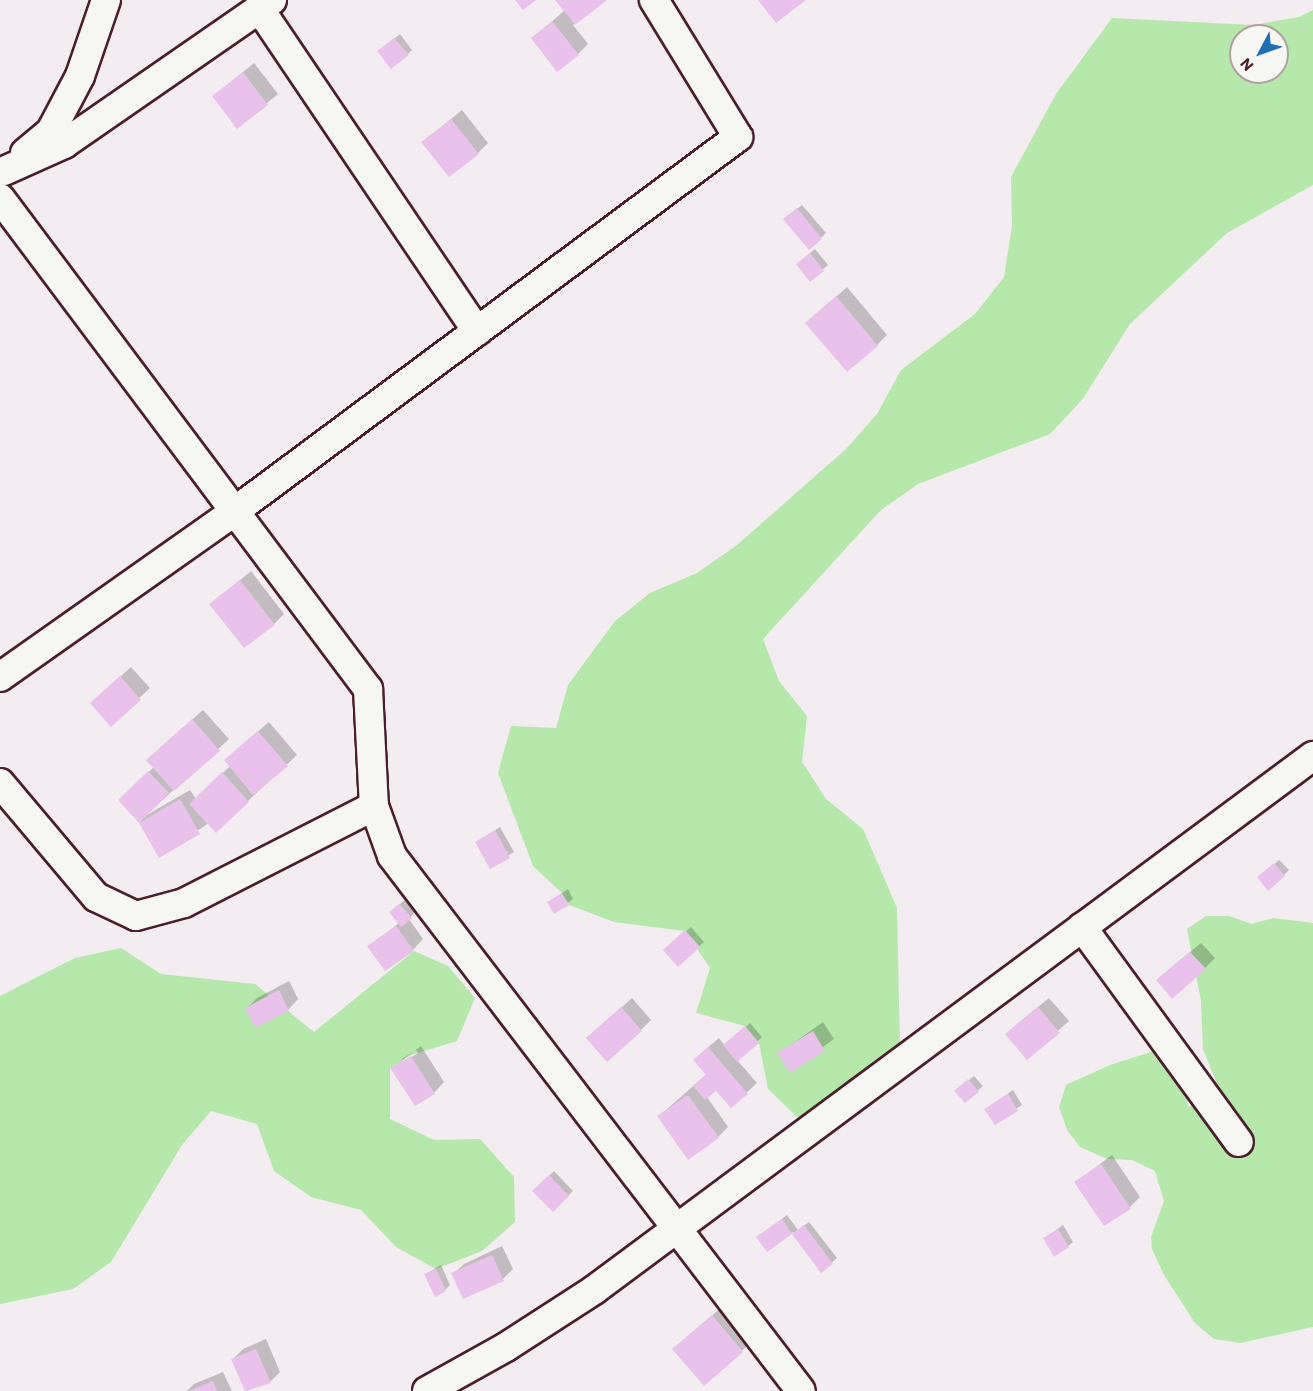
<!DOCTYPE html>
<html>
<head>
<meta charset="utf-8">
<style>
	body { margin:0 }
	#map { position:relative; width:1313px; height:1391px; overflow:hidden; background:#f3ecf1; font-family:Itim,sans-serif }
	div>[style] { position:absolute }
	.green>* { inset:0; background:#b5e8aa }
	.shadow>* { inset:0; background:#0003 }
	.building>* { inset:0; background:#e9c2eb }
	.roads { filter:drop-shadow(2px 0 #4a1f2b) drop-shadow(-2px 0 #4a1f2b) drop-shadow(0 2px #4a1f2b) drop-shadow(0 -2px #4a1f2b) }
	.minor>* { height:28px; margin:-14px; padding:0 14px; transform-origin:14px; border-radius:14px; background:#f6f6f2 }
	span { translate:-50% -50%; white-space:nowrap; text-align:center; line-height:1.15; -webkit-text-stroke:4.5px #f6f6f2; paint-order:stroke }
	.north { position:absolute; left:1229px; top:24px; width:60px; height:60px; box-sizing:border-box; background:#f6f6f2; border:2px solid #b1a0a2; border-radius:50%; rotate:229deg; font-size:16px; font-weight:700; line-height:24px; text-align:center; color:#4a1f2b }
	.north::after { content:''; display:block; margin:auto; width:21px; height:27px; background:#1f6fb2; clip-path:polygon(50% 0,100% 100%,50% 72%,0 100%) }
</style>
</head>
<body>
<div id="map">
	<div class="green">
		<div style="clip-path:polygon(evenodd,1313px 10px,1313px 185px,1227px 233px,1130px 324px,1082px 400px,1050px 434px,918px 484px,881px 510px,763px 639px,779px 681px,807px 716px,802px 762px,826px 799px,863px 829px,897px 908px,900px 1047px,801px 1121px,768px 1089px,759px 1043px,745px 1026px,696px 1013px,710px 968px,685px 931px,614px 922px,569px 905px,562px 893px,533px 866px,498px 773px,511px 726px,556px 728px,568px 685px,615px 621px,650px 593px,697px 573px,737px 545px,846px 449px,877px 414px,901px 370px,975px 314px,1004px 277px,1012px 226px,1011px 177px,1056px 94px,1112px 18px,1253px 25px,1299px 17px,1313px 10px,1241px 36px,1277px 36px,1277px 72px,1241px 72px,1241px 36px)"></div>
		<div style="clip-path:polygon(1206px 916px,1229px 916px,1252px 924px,1273px 918px,1313px 923px,1313px 1327px,1240px 1343px,1214px 1339px,1195px 1323px,1164px 1275px,1152px 1249px,1151px 1237px,1164px 1201px,1155px 1171px,1132px 1160px,1107px 1159px,1080px 1147px,1067px 1130px,1059px 1107px,1066px 1085px,1110px 1065px,1154px 1051px,1173px 1064px,1187px 1085px,1188px 1107px,1221px 1094px,1203px 1049px,1201px 1001px,1187px 929px)"></div>
		<div style="clip-path:polygon(121px 948px,161px 974px,255px 984px,314px 1032px,414px 951px,448px 966px,475px 998px,457px 1041px,411px 1055px,390px 1068px,390px 1119px,434px 1140px,480px 1139px,514px 1177px,515px 1222px,482px 1251px,436px 1269px,396px 1247px,361px 1210px,311px 1197px,274px 1171px,257px 1124px,211px 1111px,182px 1145px,111px 1262px,73px 1289px,0 1304px,0 996px,75px 958px)"></div>
	</div>
	<div class="shadow">
		<div style="clip-path:polygon(557px 0,605px 0,573px 25px,588px 44px,578px 54px,533px 38px,565px 10px)"></div>
		<div style="clip-path:polygon(400px 34px,412px 50px,408px 54px,384px 47px)"></div>
		<div style="clip-path:polygon(254px 63px,278px 94px,238px 127px,214px 96px)"></div>
		<div style="clip-path:polygon(462px 110px,488px 143px,478px 153px,423px 142px)"></div>
		<div style="clip-path:polygon(802px 205px,826px 233px,821px 238px,790px 215px)"></div>
		<div style="clip-path:polygon(815px 249px,828px 265px,810px 280px,803px 259px)"></div>
		<div style="clip-path:polygon(847px 287px,887px 335px,877px 345px,807px 323px)"></div>
		<div style="clip-path:polygon(251px 571px,284px 614px,274px 624px,211px 604px)"></div>
		<div style="clip-path:polygon(131px 667px,150px 688px,111px 724px,102px 693px)"></div>
		<div style="clip-path:polygon(203px 710px,229px 739px,145px 816px,190px 790px,196px 799px,230px 766px,236px 750px,269px 722px,297px 755px,216px 831px,209px 823px,160px 856px,140px 822px,120px 800px,154px 767px,159px 750px)"></div>
		<div style="clip-path:polygon(500px 827px,514px 852px,490px 867px,477px 842px)"></div>
		<div style="clip-path:polygon(1279px 860px,1289px 870px,1284px 875px,1264px 873px)"></div>
		<div style="clip-path:polygon(568px 889px,573px 899px,555px 912px,549px 902px)"></div>
		<div style="clip-path:polygon(405px 900px,415px 912px,409px 919px,423px 939px,413px 950px,369px 947px,400px 922px,395px 908px)"></div>
		<div style="clip-path:polygon(691px 927px,704px 942px,678px 965px,665px 950px)"></div>
		<div style="clip-path:polygon(1201px 943px,1215px 958px,1205px 968px,1168px 970px)"></div>
		<div style="clip-path:polygon(289px 981px,298px 999px,288px 1010px,247px 1008px,257px 998px)"></div>
		<div style="clip-path:polygon(632px 998px,651px 1020px,641px 1030px,598px 1028px)"></div>
		<div style="clip-path:polygon(1049px 998px,1069px 1021px,1027px 1058px,1017px 1024px)"></div>
		<div style="clip-path:polygon(823px 1022px,834px 1039px,790px 1071px,779px 1053px)"></div>
		<div style="clip-path:polygon(750px 1023px,762px 1037px,737px 1060px,757px 1083px,746px 1093px,716px 1088px,707px 1097px,728px 1127px,718px 1137px,659px 1116px,707px 1074px,705px 1050px,719px 1038px,725px 1046px)"></div>
		<div style="clip-path:polygon(evenodd,421px 1046px,444px 1082px,434px 1093px,392px 1068px,421px 1046px,416px 1050px,418px 1053px,402px 1063px,402px 1059px,416px 1050px)"></div>
		<div style="clip-path:polygon(974px 1076px,983px 1086px,965px 1101px,961px 1086px)"></div>
		<div style="clip-path:polygon(1013px 1090px,1022px 1105px,995px 1123px,986px 1109px)"></div>
		<div style="clip-path:polygon(1112px 1155px,1140px 1197px,1130px 1207px,1076px 1182px)"></div>
		<div style="clip-path:polygon(554px 1171px,573px 1191px,553px 1210px,534px 1191px)"></div>
		<div style="clip-path:polygon(787px 1215px,798px 1230px,809px 1222px,837px 1258px,822px 1271px,793px 1232px,767px 1250px,763px 1233px)"></div>
		<div style="clip-path:polygon(1063px 1225px,1073px 1242px,1068px 1246px,1045px 1238px)"></div>
		<div style="clip-path:polygon(502px 1246px,513px 1269px,503px 1279px,453px 1274px,464px 1264px)"></div>
		<div style="clip-path:polygon(441px 1265px,450px 1285px,445px 1290px,426px 1274px)"></div>
		<div style="clip-path:polygon(723px 1306px,753px 1341px,704px 1384px,685px 1339px)"></div>
		<div style="clip-path:polygon(266px 1339px,280px 1372px,270px 1382px,247px 1391px,233px 1359px,243px 1349px)"></div>
		<div style="clip-path:polygon(223px 1372px,232px 1391px,187px 1391px,194px 1384px)"></div>
	</div>
	<div class="building">
		<div style="clip-path:polygon(515px 0,536px 0,523px 10px)"></div>
		<div style="clip-path:polygon(555px 0,607px 0,575px 25px)"></div>
		<div style="clip-path:polygon(758px 0,806px 0,776px 23px)"></div>
		<div style="clip-path:polygon(552px 21px,579px 55px,557px 72px,531px 38px)"></div>
		<div style="clip-path:polygon(394px 38px,409px 55px,391px 69px,377px 51px)"></div>
		<div style="clip-path:polygon(243px 72px,268px 105px,237px 129px,212px 96px)"></div>
		<div style="clip-path:polygon(451px 119px,479px 154px,449px 177px,421px 142px)"></div>
		<div style="clip-path:polygon(797px 208px,822px 239px,809px 250px,783px 219px)"></div>
		<div style="clip-path:polygon(810px 253px,824px 271px,810px 282px,796px 264px)"></div>
		<div style="clip-path:polygon(836px 296px,878px 346px,847px 372px,805px 323px)"></div>
		<div style="clip-path:polygon(240px 580px,275px 625px,244px 648px,209px 604px)"></div>
		<div style="clip-path:polygon(120px 676px,141px 700px,111px 727px,90px 703px)"></div>
		<div style="clip-path:polygon(192px 719px,220px 751px,174px 791px,146px 760px)"></div>
		<div style="clip-path:polygon(258px 731px,288px 766px,253px 795px,224px 760px)"></div>
		<div style="clip-path:polygon(148px 771px,169px 793px,139px 823px,180px 799px,200px 834px,159px 858px,139px 823px,118px 800px)"></div>
		<div style="clip-path:polygon(222px 772px,249px 802px,216px 833px,189px 804px)"></div>
		<div style="clip-path:polygon(495px 830px,510px 858px,490px 869px,475px 842px)"></div>
		<div style="clip-path:polygon(1274px 863px,1285px 876px,1268px 891px,1257px 877px)"></div>
		<div style="clip-path:polygon(562px 893px,569px 905px,554px 914px,547px 902px)"></div>
		<div style="clip-path:polygon(399px 904px,412px 918px,401px 927px,389px 912px)"></div>
		<div style="clip-path:polygon(396px 926px,414px 951px,385px 971px,367px 946px)"></div>
		<div style="clip-path:polygon(685px 930px,700px 947px,678px 967px,663px 950px)"></div>
		<div style="clip-path:polygon(1190px 952px,1206px 969px,1172px 999px,1156px 980px)"></div>
		<div style="clip-path:polygon(279px 990px,289px 1011px,255px 1028px,245px 1008px)"></div>
		<div style="clip-path:polygon(621px 1007px,642px 1031px,607px 1062px,586px 1038px)"></div>
		<div style="clip-path:polygon(1038px 1007px,1060px 1033px,1027px 1060px,1005px 1034px)"></div>
		<div style="clip-path:polygon(745px 1026px,759px 1043px,737px 1062px,723px 1045px)"></div>
		<div style="clip-path:polygon(813px 1031px,825px 1051px,790px 1073px,777px 1053px)"></div>
		<div style="clip-path:polygon(708px 1047px,748px 1094px,731px 1108px,716px 1091px,705px 1100px,693px 1086px,706px 1075px,693px 1060px)"></div>
		<div style="clip-path:polygon(411px 1056px,435px 1094px,415px 1106px,390px 1068px)"></div>
		<div style="clip-path:polygon(968px 1079px,979px 1092px,965px 1103px,954px 1091px)"></div>
		<div style="clip-path:polygon(1008px 1094px,1018px 1111px,995px 1125px,984px 1109px)"></div>
		<div style="clip-path:polygon(688px 1095px,719px 1138px,688px 1160px,657px 1116px)"></div>
		<div style="clip-path:polygon(1101px 1164px,1131px 1209px,1104px 1226px,1074px 1182px)"></div>
		<div style="clip-path:polygon(549px 1175px,569px 1196px,553px 1212px,532px 1191px)"></div>
		<div style="clip-path:polygon(782px 1219px,792px 1234px,804px 1225px,833px 1264px,821px 1273px,792px 1234px,767px 1252px,756px 1237px)"></div>
		<div style="clip-path:polygon(1058px 1229px,1069px 1247px,1054px 1257px,1043px 1238px)"></div>
		<div style="clip-path:polygon(492px 1255px,504px 1281px,463px 1299px,451px 1273px)"></div>
		<div style="clip-path:polygon(436px 1269px,446px 1291px,435px 1297px,424px 1274px)"></div>
		<div style="clip-path:polygon(712px 1315px,743px 1352px,704px 1386px,672px 1349px)"></div>
		<div style="clip-path:polygon(256px 1349px,271px 1383px,245px 1391px,231px 1359px)"></div>
		<div style="clip-path:polygon(213px 1381px,217px 1391px,189px 1391px)"></div>
	</div>
	<div class="roads">
		<div class="minor">
			<div style="left:259px;top:8px;width:390px;rotate:56deg"></div>
			<div style="left:25px;top:153px;width:34px;rotate:-40deg"></div>
			<div style="left:51px;top:131px;width:62px;rotate:-62.2deg"></div>
			<div style="left:80px;top:76px;width:80px;rotate:-71.1deg"></div>
			<div style="left:4px;top:171px;width:66px;rotate:-24.2deg"></div>
			<div style="left:64px;top:144px;width:253px;rotate:-34.7deg"></div>
			<div style="left:0;top:198px;width:614px;rotate:53.15deg"></div>
			<div style="left:368px;top:689px;width:117px;rotate:87.1deg"></div>
			<div style="left:374px;top:806px;width:53px;rotate:70.2deg"></div>
			<div style="left:392px;top:856px;width:673px;rotate:52.6deg"></div>
			<div style="left:0;top:677px;width:288px;rotate:-35.2deg"></div>
			<div style="left:235px;top:511px;width:627px;rotate:-36.63deg"></div>
			<div style="left:738px;top:137px;width:161px;rotate:-121.5deg"></div>
			<div style="left:0;top:783px;width:149px;rotate:49.9deg"></div>
			<div style="left:96px;top:897px;width:44px;rotate:25.4deg"></div>
			<div style="left:136px;top:916px;width:50px;rotate:-15.2deg"></div>
			<div style="left:184px;top:903px;width:213px;rotate:-27deg"></div>
			<div style="left:1082px;top:927px;width:266px;rotate:53.9deg"></div>
			<div style="left:427px;top:1391px;width:90px;rotate:-29.1deg"></div>
			<div style="left:506px;top:1347px;width:105px;rotate:-32.9deg"></div>
			<div style="left:594px;top:1290px;width:896px;rotate:-36.6deg"></div>
		</div>
	</div>
	<div class="north">N</div>
</div>
</body>
</html>
